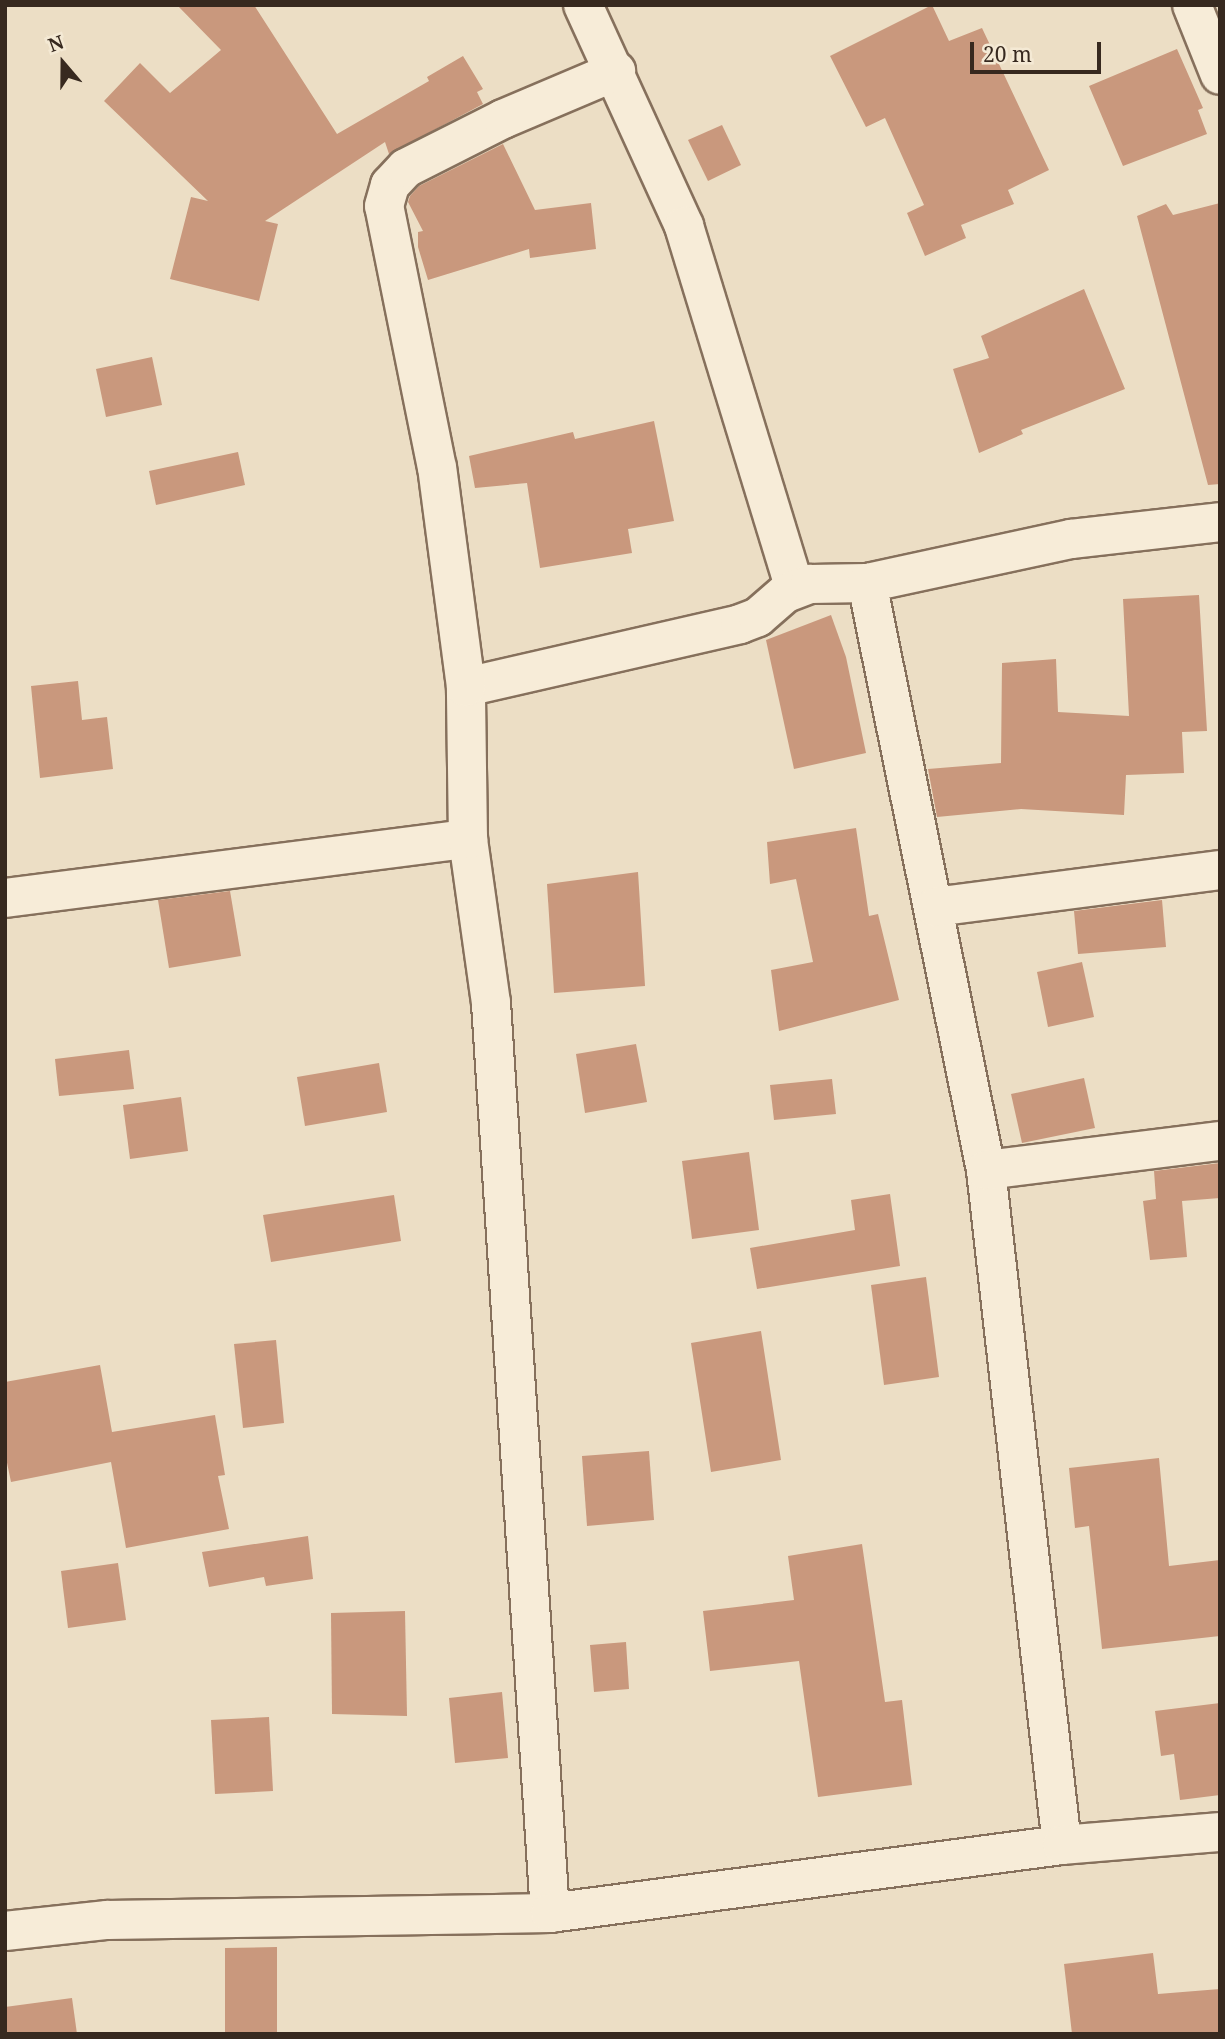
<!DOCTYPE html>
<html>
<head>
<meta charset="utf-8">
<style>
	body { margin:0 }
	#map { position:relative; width:1225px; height:2039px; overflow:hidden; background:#ecdec5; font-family:"Noto Serif",serif }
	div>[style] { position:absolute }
	.building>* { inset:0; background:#c9987d }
	.roads { filter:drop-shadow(2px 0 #86705c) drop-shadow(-2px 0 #86705c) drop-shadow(0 2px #86705c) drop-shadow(0 -2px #86705c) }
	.minor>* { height:38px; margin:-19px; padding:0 19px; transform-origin:19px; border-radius:19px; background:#f7ecd8 }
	span { translate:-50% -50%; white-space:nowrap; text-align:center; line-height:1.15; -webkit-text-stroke:5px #f4e9d4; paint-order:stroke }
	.frame { position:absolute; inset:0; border:7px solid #37291f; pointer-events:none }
	.north { position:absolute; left:28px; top:28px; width:70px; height:70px; -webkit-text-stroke:5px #f4e9d4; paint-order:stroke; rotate:340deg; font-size:19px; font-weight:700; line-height:28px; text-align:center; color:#37291f }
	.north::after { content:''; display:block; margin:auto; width:24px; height:32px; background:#37291f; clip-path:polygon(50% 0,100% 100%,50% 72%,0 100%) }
	.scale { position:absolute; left:970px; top:42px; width:131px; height:32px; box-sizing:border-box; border:4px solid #37291f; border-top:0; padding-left:9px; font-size:21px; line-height:24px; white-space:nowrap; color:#37291f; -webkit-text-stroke:5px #f4e9d4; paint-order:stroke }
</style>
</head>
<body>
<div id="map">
	<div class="building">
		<div style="clip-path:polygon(177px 5px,254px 5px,337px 134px,429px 81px,427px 77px,463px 56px,483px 89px,477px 92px,483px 104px,389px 154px,385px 142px,265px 221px,278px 224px,259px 301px,170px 279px,191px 197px,208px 201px,104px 101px,140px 63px,170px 93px,221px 50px)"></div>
		<div style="clip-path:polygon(932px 5px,949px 41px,982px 28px,1049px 170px,1008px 190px,1014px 204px,961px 225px,966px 238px,925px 256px,907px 213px,924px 205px,885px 118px,866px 127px,830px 56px)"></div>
		<div style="clip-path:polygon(1177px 49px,1203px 108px,1198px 110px,1207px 134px,1123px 166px,1089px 86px)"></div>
		<div style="clip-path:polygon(722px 125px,741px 165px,708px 181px,688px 140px)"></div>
		<div style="clip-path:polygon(503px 144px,535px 210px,591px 203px,596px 249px,530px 258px,529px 249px,428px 280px,418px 247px,418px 232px,423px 231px,408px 202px,410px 196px,419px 186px)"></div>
		<div style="clip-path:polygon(1220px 203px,1220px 484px,1208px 485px,1137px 216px,1166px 204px,1173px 215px)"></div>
		<div style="clip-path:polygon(1084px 289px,1125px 389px,1021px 430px,1023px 434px,979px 453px,953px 369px,989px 358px,981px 336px)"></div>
		<div style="clip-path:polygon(152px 357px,162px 405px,106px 417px,96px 369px)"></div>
		<div style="clip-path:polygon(654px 421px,674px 521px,628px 529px,632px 553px,540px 568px,527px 483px,475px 488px,469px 456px,573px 432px,575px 439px)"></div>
		<div style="clip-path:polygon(238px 452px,245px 485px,156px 505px,149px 471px)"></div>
		<div style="clip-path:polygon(1199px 595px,1207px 731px,1182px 732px,1184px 773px,1126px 775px,1124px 815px,1021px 809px,937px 817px,928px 769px,1001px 763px,1002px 663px,1056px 659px,1058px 712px,1129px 716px,1123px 599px)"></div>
		<div style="clip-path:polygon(831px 615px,846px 657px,866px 753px,794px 769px,766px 640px)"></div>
		<div style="clip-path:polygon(78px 681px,82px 720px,107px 717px,113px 769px,40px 778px,31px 686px)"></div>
		<div style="clip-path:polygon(856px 828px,869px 916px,878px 914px,899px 1000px,779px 1031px,771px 970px,813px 962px,796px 879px,770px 884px,767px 842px)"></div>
		<div style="clip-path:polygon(638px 872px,645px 986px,554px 993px,547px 884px)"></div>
		<div style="clip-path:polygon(230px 891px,241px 956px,169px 968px,158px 900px)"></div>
		<div style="clip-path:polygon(1162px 900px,1166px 947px,1078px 954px,1074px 911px)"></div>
		<div style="clip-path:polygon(1082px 962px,1094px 1017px,1048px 1027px,1037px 972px)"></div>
		<div style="clip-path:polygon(636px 1044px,647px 1102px,585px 1113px,576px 1054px)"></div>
		<div style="clip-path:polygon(129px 1050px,134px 1089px,59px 1096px,55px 1059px)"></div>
		<div style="clip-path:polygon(379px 1063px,387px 1112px,305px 1126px,297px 1077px)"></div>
		<div style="clip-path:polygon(1084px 1078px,1095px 1128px,1022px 1143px,1011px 1094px)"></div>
		<div style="clip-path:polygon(832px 1079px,836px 1114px,774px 1120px,770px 1085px)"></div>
		<div style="clip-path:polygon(181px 1097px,188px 1151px,130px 1159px,123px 1105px)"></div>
		<div style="clip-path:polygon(749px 1152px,759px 1230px,692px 1239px,682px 1161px)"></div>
		<div style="clip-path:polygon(1220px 1163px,1220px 1198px,1182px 1201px,1187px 1257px,1150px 1260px,1143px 1201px,1156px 1199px,1154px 1171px)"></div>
		<div style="clip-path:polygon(890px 1194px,900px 1266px,757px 1289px,750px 1248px,855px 1230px,851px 1200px)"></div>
		<div style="clip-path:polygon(394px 1195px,401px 1241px,271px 1262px,263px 1215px)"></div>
		<div style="clip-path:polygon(926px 1277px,939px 1377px,884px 1385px,871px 1285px)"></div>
		<div style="clip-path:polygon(761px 1331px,781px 1460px,711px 1472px,691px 1343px)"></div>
		<div style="clip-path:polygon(276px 1340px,284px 1423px,243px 1428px,234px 1344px)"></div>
		<div style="clip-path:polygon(100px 1365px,112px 1432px,215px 1415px,225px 1475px,218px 1476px,229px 1529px,126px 1548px,111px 1462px,11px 1482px,5px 1453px,5px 1382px)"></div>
		<div style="clip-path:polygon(649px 1451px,654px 1520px,587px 1526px,582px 1456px)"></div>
		<div style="clip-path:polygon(1159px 1458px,1169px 1566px,1220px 1560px,1220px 1636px,1102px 1649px,1089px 1526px,1075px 1528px,1069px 1468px)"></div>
		<div style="clip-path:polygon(308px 1536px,313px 1579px,266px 1586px,264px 1577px,209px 1587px,202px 1552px)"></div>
		<div style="clip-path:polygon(862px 1544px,885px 1702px,902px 1700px,912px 1785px,818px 1797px,799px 1661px,710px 1671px,703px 1611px,794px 1600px,788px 1556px)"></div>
		<div style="clip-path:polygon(118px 1563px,126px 1620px,68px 1628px,61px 1571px)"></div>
		<div style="clip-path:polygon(405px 1611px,407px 1716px,332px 1714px,331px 1613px)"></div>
		<div style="clip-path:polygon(626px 1642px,629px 1689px,594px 1692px,590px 1645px)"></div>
		<div style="clip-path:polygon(502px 1692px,508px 1758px,455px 1763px,449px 1698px)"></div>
		<div style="clip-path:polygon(1220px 1703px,1220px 1795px,1180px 1800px,1174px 1754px,1161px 1756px,1155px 1711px)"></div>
		<div style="clip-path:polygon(269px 1717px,273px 1791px,215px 1794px,211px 1720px)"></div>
		<div style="clip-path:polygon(277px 1947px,277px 2034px,225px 2034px,225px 1948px)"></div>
		<div style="clip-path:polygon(1153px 1953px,1158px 1994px,1220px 1989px,1220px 2034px,1072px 2034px,1064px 1964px)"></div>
		<div style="clip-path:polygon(72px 1998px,77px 2034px,5px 2034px,5px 2007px)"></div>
	</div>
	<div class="roads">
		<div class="minor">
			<div style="left:583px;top:5px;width:243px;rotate:65.4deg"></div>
			<div style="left:684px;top:226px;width:379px;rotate:73deg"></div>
			<div style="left:1192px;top:5px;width:75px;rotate:68.2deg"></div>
			<div style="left:867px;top:583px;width:599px;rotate:78.54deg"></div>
			<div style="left:986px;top:1170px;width:679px;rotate:83.58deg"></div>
			<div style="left:466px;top:687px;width:281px;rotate:-12.9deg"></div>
			<div style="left:740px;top:624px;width:19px;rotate:-21deg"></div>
			<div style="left:758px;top:617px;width:37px;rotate:-41deg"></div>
			<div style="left:786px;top:593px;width:26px;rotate:-21deg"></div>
			<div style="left:810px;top:584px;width:57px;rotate:-1deg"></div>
			<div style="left:867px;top:583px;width:209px;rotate:-12.2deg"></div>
			<div style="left:1071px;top:539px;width:150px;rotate:-6.5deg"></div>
			<div style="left:5px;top:898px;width:467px;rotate:-7.3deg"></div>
			<div style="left:935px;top:907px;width:287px;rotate:-7.4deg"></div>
			<div style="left:986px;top:1170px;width:236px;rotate:-7.1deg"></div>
			<div style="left:550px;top:1913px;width:912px;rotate:-93.71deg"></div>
			<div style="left:491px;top:1003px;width:166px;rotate:-98deg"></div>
			<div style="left:468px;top:839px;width:152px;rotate:-90.8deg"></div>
			<div style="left:466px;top:687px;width:221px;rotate:-97.5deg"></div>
			<div style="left:437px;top:468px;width:267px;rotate:-101.4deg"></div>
			<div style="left:384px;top:206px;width:22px;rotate:-74deg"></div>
			<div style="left:390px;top:185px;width:23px;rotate:-47deg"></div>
			<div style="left:406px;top:168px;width:109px;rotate:-26.8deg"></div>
			<div style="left:503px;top:119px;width:123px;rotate:-23deg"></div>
			<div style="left:5px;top:1931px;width:103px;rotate:-6.2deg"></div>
			<div style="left:107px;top:1920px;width:443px;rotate:-0.9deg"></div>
			<div style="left:550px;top:1913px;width:516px;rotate:-7.57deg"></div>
			<div style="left:1062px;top:1845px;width:159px;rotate:-4.7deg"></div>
		</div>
	</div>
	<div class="frame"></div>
	<div class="north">N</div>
	<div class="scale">20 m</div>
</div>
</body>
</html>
